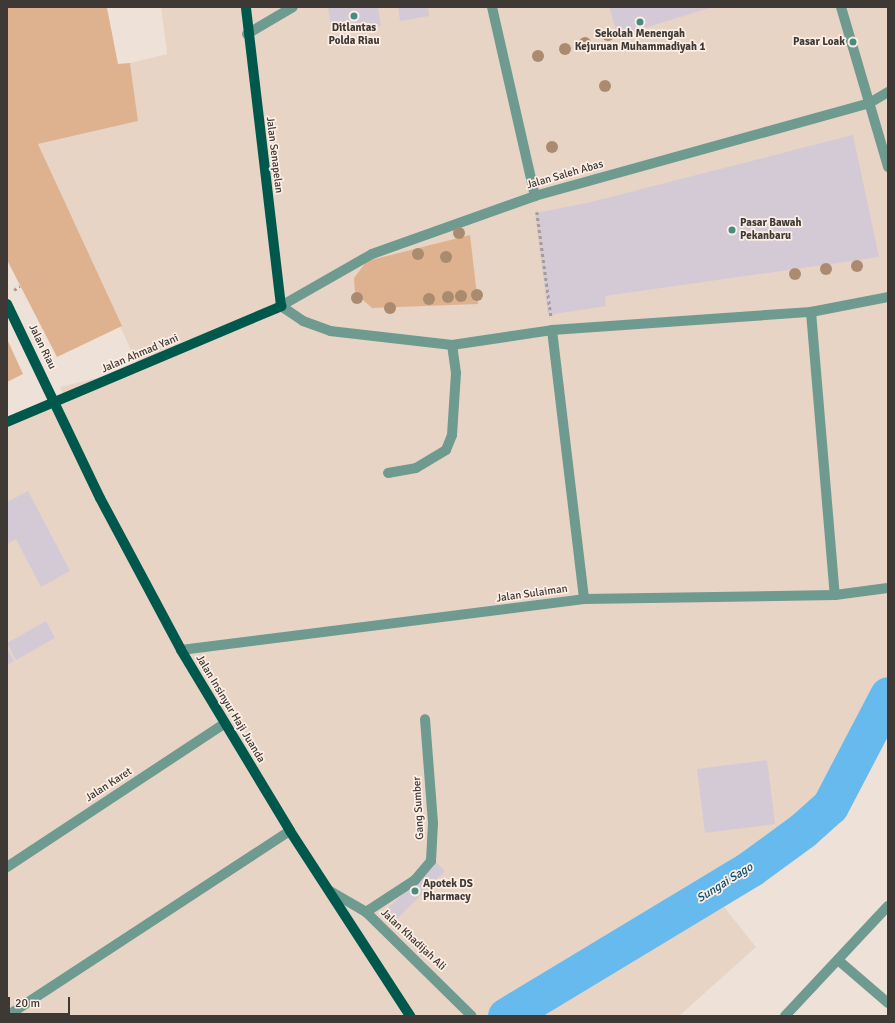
<!DOCTYPE html>
<html>
<head>
<meta charset="utf-8">
<style>
	body { margin:0 }
	#map { position:relative; width:895px; height:1023px; overflow:hidden; background:#eee1d7; font-family:Signika,sans-serif }
	div>[style] { position:absolute }
	.built>* { inset:0; background:#e8d4c5 }
	.green>* { inset:0; background:#dfb28f }
	.river>* { height:37px; margin:-18.5px; padding:0 18.5px; transform-origin:18.5px; border-radius:18.5px; background:#66baee }
	.building>* { inset:0; background:#d3cad6 }
	.path>* { height:2.5px; margin-top:-1.25px; transform-origin:0; background:repeating-linear-gradient(90deg,#a69c95 0 3px,transparent 0 6px) }
	.minor>* { height:10px; margin:-5px; padding:0 5px; transform-origin:5px; border-radius:5px; background:#6e9a90 }
	.major>* { height:10px; margin:-5px; padding:0 5px; transform-origin:5px; border-radius:5px; background:#00584c }
	.trees>* { width:12px; height:12px; margin:-6px; border-radius:50%; background:#aa8b6f }
	.dots>* { width:11px; height:11px; translate:-50% -50%; box-sizing:border-box; border:2px solid #fceee4; border-radius:50% }
	span { translate:-50% -50%; white-space:nowrap; text-align:center; line-height:1.15; -webkit-text-stroke:3.5px #fceee4; paint-order:stroke }
	.poi-label { font-size:11px; color:#3e3935; font-weight:700 }
	.right { translate:-100% -50%; text-align:right }
	.left { translate:0 -50%; text-align:left }
	.street-label { font-size:11px; color:#3e3935 }
	.water-label { font-size:12px; color:#0b4f71; font-style:italic }
	.frame { position:absolute; inset:0; border:8px solid #3e3935; pointer-events:none }
	.scale { position:absolute; left:8px; top:997px; width:62px; height:18px; box-sizing:border-box; border:2px solid #3e3935; border-top:0; padding-left:5px; font-size:12px; line-height:14px; white-space:nowrap; color:#3e3935; -webkit-text-stroke:3px #fceee4; paint-order:stroke }
</style>
</head>
<body>
<div id="map">
	<div class="built">
		<div style="clip-path:polygon(161px 7px,888px 7px,888px 701px,824px 813px,712px 892px,756px 947px,679px 1016px,7px 1016px,7px 422px,64px 397px,60px 387px,139px 368px,38px 144px,138px 121px,130px 63px,167px 54px)"></div>
	</div>
	<div class="green">
		<div style="clip-path:polygon(7px 7px,107px 8px,118px 64px,130px 63px,138px 121px,38px 144px,122px 326px,57px 357px,7px 260px)"></div>
		<div style="clip-path:polygon(470px 235px,478px 304px,372px 308px,355px 293px,354px 278px,367px 261px)"></div>
		<div style="clip-path:polygon(7px 339px,23px 374px,7px 382px)"></div>
	</div>
	<div class="river">
		<div style="left:506px;top:1016px;width:286px;rotate:-31.1deg"></div>
		<div style="left:751px;top:868px;width:64px;rotate:-36.2deg"></div>
		<div style="left:803px;top:830px;width:36px;rotate:-42deg"></div>
		<div style="left:830px;top:806px;width:125px;rotate:-62.4deg"></div>
	</div>
	<div class="building">
		<div style="clip-path:polygon(328px 7px,378px 7px,381px 26px,332px 32px)"></div>
		<div style="clip-path:polygon(398px 7px,428px 7px,429px 16px,400px 21px)"></div>
		<div style="clip-path:polygon(609px 7px,713px 7px,618px 36px)"></div>
		<div style="clip-path:polygon(853px 135px,879px 257px,605px 296px,606px 306px,548px 315px,535px 213px,587px 203px)"></div>
		<div style="clip-path:polygon(28px 491px,70px 571px,41px 587px,16px 539px,7px 544px,7px 502px)"></div>
		<div style="clip-path:polygon(46px 621px,55px 638px,16px 660px,7px 643px)"></div>
		<div style="clip-path:polygon(7px 649px,14px 661px,7px 665px)"></div>
		<div style="clip-path:polygon(767px 760px,775px 824px,705px 833px,697px 769px)"></div>
		<div style="clip-path:polygon(436px 862px,445px 871px,394px 922px,384px 912px)"></div>
	</div>
	<div class="path">
		<div style="left:537px;top:212px;width:105px;rotate:82.3deg"></div>
		<div style="left:14px;top:290px;width:7px;rotate:-34deg"></div>
	</div>
	<div class="minor">
		<div style="left:492px;top:7px;width:194px;rotate:77.2deg"></div>
		<div style="left:841px;top:7px;width:167px;rotate:73.6deg"></div>
		<div style="left:247px;top:34px;width:53px;rotate:-30.4deg"></div>
		<div style="left:888px;top:92px;width:21px;rotate:149deg"></div>
		<div style="left:870px;top:103px;width:348px;rotate:164.5deg"></div>
		<div style="left:535px;top:196px;width:173px;rotate:160.4deg"></div>
		<div style="left:372px;top:254px;width:105px;rotate:150.3deg"></div>
		<div style="left:281px;top:306px;width:27px;rotate:34deg"></div>
		<div style="left:303px;top:321px;width:29px;rotate:20deg"></div>
		<div style="left:330px;top:331px;width:123px;rotate:6.5deg"></div>
		<div style="left:452px;top:345px;width:101px;rotate:-8.5deg"></div>
		<div style="left:552px;top:330px;width:260px;rotate:-4deg"></div>
		<div style="left:811px;top:312px;width:78px;rotate:-11deg"></div>
		<div style="left:811px;top:312px;width:284px;rotate:85.2deg"></div>
		<div style="left:552px;top:330px;width:271px;rotate:83.2deg"></div>
		<div style="left:388px;top:473px;width:28px;rotate:-10deg"></div>
		<div style="left:416px;top:468px;width:35px;rotate:-31deg"></div>
		<div style="left:446px;top:450px;width:16px;rotate:-68deg"></div>
		<div style="left:452px;top:435px;width:62px;rotate:-86.3deg"></div>
		<div style="left:456px;top:373px;width:28px;rotate:-98deg"></div>
		<div style="left:181px;top:650px;width:406px;rotate:-7.2deg"></div>
		<div style="left:584px;top:599px;width:251px;rotate:-0.9deg"></div>
		<div style="left:835px;top:595px;width:53px;rotate:-7.5deg"></div>
		<div style="left:7px;top:867px;width:260px;rotate:-33.4deg"></div>
		<div style="left:330px;top:891px;width:42px;rotate:30.3deg"></div>
		<div style="left:366px;top:912px;width:148px;rotate:44.5deg"></div>
		<div style="left:366px;top:912px;width:59px;rotate:-33.1deg"></div>
		<div style="left:415px;top:880px;width:25px;rotate:-50deg"></div>
		<div style="left:431px;top:861px;width:38px;rotate:-87deg"></div>
		<div style="left:433px;top:823px;width:104px;rotate:-94.4deg"></div>
		<div style="left:838px;top:960px;width:66px;rotate:40.7deg"></div>
		<div style="left:7px;top:1016px;width:338px;rotate:-33.2deg"></div>
		<div style="left:785px;top:1016px;width:151px;rotate:-46.9deg"></div>
	</div>
	<div class="major">
		<div style="left:7px;top:304px;width:215px;rotate:64.4deg"></div>
		<div style="left:100px;top:498px;width:172px;rotate:61.9deg"></div>
		<div style="left:181px;top:650px;width:211px;rotate:58.9deg"></div>
		<div style="left:290px;top:831px;width:221px;rotate:57deg"></div>
		<div style="left:7px;top:422px;width:298px;rotate:-22.9deg"></div>
		<div style="left:281px;top:306px;width:301px;rotate:-96.7deg"></div>
	</div>
	<div class="trees">
		<div style="left:608px;top:35px"></div>
		<div style="left:585px;top:43px"></div>
		<div style="left:565px;top:49px"></div>
		<div style="left:538px;top:56px"></div>
		<div style="left:605px;top:86px"></div>
		<div style="left:552px;top:147px"></div>
		<div style="left:459px;top:233px"></div>
		<div style="left:418px;top:254px"></div>
		<div style="left:446px;top:257px"></div>
		<div style="left:857px;top:266px"></div>
		<div style="left:826px;top:269px"></div>
		<div style="left:795px;top:274px"></div>
		<div style="left:477px;top:295px"></div>
		<div style="left:461px;top:296px"></div>
		<div style="left:448px;top:297px"></div>
		<div style="left:357px;top:298px"></div>
		<div style="left:429px;top:299px"></div>
		<div style="left:390px;top:308px"></div>
	</div>
	<div class="dots">
		<div style="left:354px;top:16px;background:#478c81"></div>
		<div style="left:640px;top:22px;background:#478c81"></div>
		<div style="left:853px;top:42px;background:#478c81"></div>
		<div style="left:732px;top:230px;background:#478c81"></div>
		<div style="left:415px;top:891px;background:#478c81"></div>
	</div>
	<div class="poi-label">
		<span style="left:354px;top:35px">Ditlantas<br>Polda Riau</span>
		<span style="left:640px;top:41px">Sekolah Menengah<br>Kejuruan Muhammadiyah 1</span>
		<span class="right" style="left:845px;top:42px">Pasar Loak</span>
		<span class="left" style="left:740px;top:230px">Pasar Bawah<br>Pekanbaru</span>
		<span class="left" style="left:423px;top:891px">Apotek DS<br>Pharmacy</span>
	</div>
	<div class="street-label">
		<span style="left:274px;top:155px;rotate:83deg">Jalan Senapelan</span>
		<span style="left:565px;top:175px;rotate:-16deg">Jalan Saleh Abas</span>
		<span style="left:42px;top:347px;rotate:64deg">Jalan Riau</span>
		<span style="left:140px;top:354px;rotate:-23deg">Jalan Ahmad Yani</span>
		<span style="left:532px;top:594px;rotate:-8deg">Jalan Sulaiman</span>
		<span style="left:230px;top:709px;rotate:59deg">Jalan Insinyur Haji Juanda</span>
		<span style="left:109px;top:785px;rotate:-33deg">Jalan Karet</span>
		<span style="left:419px;top:808px;rotate:-93deg">Gang Sumber</span>
		<span style="left:413px;top:940px;rotate:43deg">Jalan Khadijah Ali</span>
	</div>
	<div class="water-label">
		<span style="left:725px;top:883px;rotate:-32deg">Sungai Sago</span>
	</div>
	<div class="frame"></div>
	<div class="scale">20 m</div>
</div>
</body>
</html>
